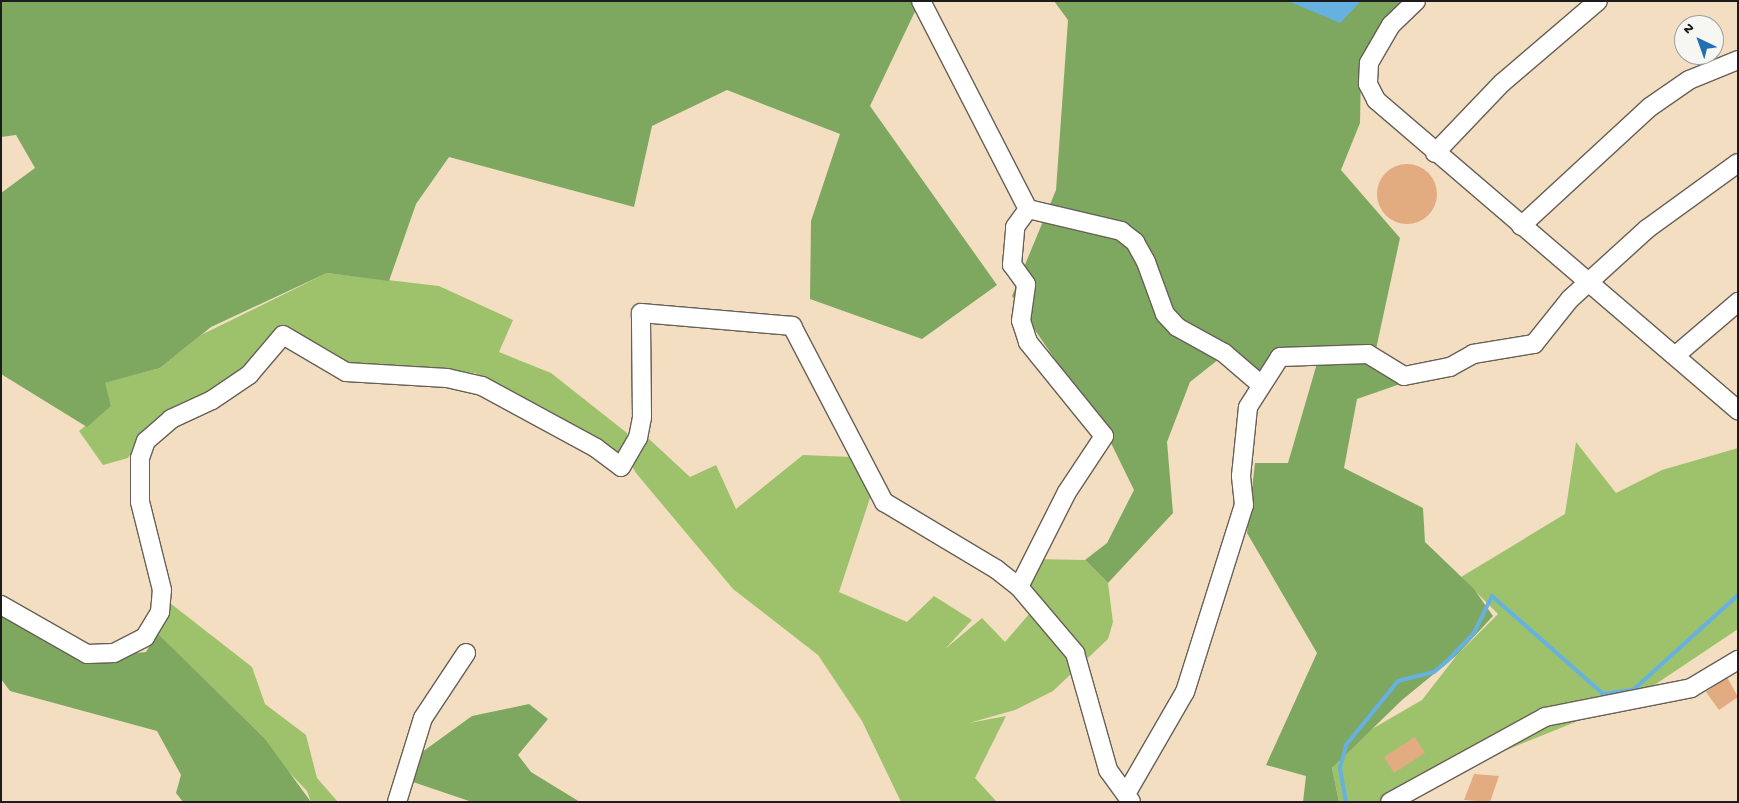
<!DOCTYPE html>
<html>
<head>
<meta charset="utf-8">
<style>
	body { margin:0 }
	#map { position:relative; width:1739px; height:803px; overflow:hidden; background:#f3dec2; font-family:"Gochi Hand",sans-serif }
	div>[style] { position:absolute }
	.green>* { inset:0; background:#9ec26c }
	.forest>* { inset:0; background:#7ea860 }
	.water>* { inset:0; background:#66b1df }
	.stream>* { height:4px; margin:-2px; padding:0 2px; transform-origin:2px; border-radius:2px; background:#66b1df }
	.building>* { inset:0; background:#e3ab80 }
	.round { border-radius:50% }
	.roads { filter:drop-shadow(1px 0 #676056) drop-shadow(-1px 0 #676056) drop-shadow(0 1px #676056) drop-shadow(0 -1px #676056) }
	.minor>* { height:18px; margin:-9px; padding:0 9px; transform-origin:9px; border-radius:9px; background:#fff }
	span { translate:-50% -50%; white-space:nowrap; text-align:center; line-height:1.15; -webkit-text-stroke:4px #f6f6f2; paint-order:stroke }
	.frame { position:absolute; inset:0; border:2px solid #1c1c1c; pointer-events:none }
	.north { position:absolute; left:1674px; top:15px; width:50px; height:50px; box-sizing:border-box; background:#f6f6f2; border:1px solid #9f9f9c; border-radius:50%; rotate:318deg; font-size:14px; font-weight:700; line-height:20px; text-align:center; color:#1c1c1c }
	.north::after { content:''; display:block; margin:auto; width:18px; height:22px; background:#1f6fb2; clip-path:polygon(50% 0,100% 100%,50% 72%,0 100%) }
</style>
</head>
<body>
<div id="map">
	<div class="green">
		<div style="clip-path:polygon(327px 273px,439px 286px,513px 320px,499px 352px,551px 373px,627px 433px,629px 443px,622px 454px,475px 373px,349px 365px,289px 329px,233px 380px,146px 431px,128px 458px,103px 465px,79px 431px,111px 406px,104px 383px,160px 368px,201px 335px)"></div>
		<div style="clip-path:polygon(648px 438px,690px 477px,716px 465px,736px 509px,803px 455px,852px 457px,871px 495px,839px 592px,907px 622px,934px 596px,972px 620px,945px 649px,982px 618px,1005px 642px,1030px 613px,1004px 583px,1033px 559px,1085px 560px,1108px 583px,1113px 622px,1108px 639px,1053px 691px,1015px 710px,969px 723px,1006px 716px,975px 778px,997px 802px,901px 802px,862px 721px,818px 655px,733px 589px,636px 473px,632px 466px,637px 451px)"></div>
		<div style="clip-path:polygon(1576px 442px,1616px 493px,1662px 470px,1738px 448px,1738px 629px,1635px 698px,1377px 802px,1339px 802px,1332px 768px,1365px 733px,1422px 700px,1457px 655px,1498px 614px,1461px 577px,1565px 514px)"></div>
		<div style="clip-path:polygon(170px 603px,252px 667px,265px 704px,306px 735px,317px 778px,338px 802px,311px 802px,307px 791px,157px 633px)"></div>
	</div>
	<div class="forest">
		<div style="clip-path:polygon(1px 1px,920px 1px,870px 106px,997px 285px,922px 339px,810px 299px,811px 221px,840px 134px,727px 90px,652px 126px,634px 207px,449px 157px,416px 204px,389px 281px,327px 273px,211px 327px,160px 368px,105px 383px,111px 406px,87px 427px,1px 374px,1px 193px,35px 168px,16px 135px,1px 137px)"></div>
		<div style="clip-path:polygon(1054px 1px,1406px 1px,1371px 41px,1361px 70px,1360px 123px,1341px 170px,1400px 238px,1372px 368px,1406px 382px,1357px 399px,1344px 468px,1423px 508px,1425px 542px,1474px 589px,1493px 616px,1457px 655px,1402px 700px,1332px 768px,1339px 802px,1303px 802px,1306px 776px,1266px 765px,1317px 653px,1247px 533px,1255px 463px,1288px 463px,1320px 353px,1282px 348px,1260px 373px,1224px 355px,1190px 382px,1167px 442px,1173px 513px,1108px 583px,1085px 560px,1107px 543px,1134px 490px,1109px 439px,1012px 296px,1056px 190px,1068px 20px)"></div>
		<div style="clip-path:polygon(1px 613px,77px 659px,146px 652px,157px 633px,265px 739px,311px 802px,183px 802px,176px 793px,181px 775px,157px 731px,10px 691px,1px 679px)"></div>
		<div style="clip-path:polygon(529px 704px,548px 719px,518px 755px,531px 772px,580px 802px,472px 802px,413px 782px,418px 755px,472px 716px)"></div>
	</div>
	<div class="water">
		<div style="clip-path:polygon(1288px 1px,1361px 1px,1340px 23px)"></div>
	</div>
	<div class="stream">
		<div style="left:1346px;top:802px;width:35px;rotate:-100deg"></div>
		<div style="left:1340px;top:768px;width:24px;rotate:-75deg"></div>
		<div style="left:1346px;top:745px;width:82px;rotate:-50.9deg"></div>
		<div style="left:1398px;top:681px;width:37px;rotate:-14deg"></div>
		<div style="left:1434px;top:672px;width:17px;rotate:-40deg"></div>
		<div style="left:1447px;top:661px;width:39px;rotate:-46deg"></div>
		<div style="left:1474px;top:633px;width:41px;rotate:-64.1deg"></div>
		<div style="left:1492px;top:596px;width:148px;rotate:41.4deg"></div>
		<div style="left:1603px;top:694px;width:30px;rotate:-8deg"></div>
		<div style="left:1633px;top:690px;width:142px;rotate:-42.1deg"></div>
	</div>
	<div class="building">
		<div class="round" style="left:1377px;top:164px;width:60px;height:60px"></div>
		<div style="clip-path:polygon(1727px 677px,1738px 697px,1719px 710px,1706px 692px)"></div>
		<div style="clip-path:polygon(1415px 737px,1425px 753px,1394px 773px,1384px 757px)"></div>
		<div style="clip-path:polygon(1474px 774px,1499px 776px,1490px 802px,1464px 800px)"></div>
	</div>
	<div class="roads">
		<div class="minor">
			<div style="left:921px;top:1px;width:234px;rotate:62.8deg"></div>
			<div style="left:1416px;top:1px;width:35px;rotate:136deg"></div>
			<div style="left:1391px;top:25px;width:44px;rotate:120.1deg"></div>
			<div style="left:1369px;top:63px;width:21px;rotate:93deg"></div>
			<div style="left:1368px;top:84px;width:18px;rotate:63deg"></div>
			<div style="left:1376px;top:100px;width:477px;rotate:40.6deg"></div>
			<div style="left:1435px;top:153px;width:97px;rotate:-46.3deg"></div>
			<div style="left:1502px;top:83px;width:126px;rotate:-40.5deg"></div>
			<div style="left:1028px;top:209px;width:96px;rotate:13.3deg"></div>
			<div style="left:1121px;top:231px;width:18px;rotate:38deg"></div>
			<div style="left:1135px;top:242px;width:23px;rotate:61deg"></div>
			<div style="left:1146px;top:262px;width:55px;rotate:69.9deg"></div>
			<div style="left:1165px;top:314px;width:18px;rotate:47deg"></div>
			<div style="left:1177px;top:327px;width:54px;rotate:29deg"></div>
			<div style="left:1224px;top:353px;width:48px;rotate:40.7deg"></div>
			<div style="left:1521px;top:226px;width:176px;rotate:-42.7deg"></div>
			<div style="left:1650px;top:107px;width:47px;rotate:-34.7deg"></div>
			<div style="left:1689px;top:80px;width:53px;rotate:-22.2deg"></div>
			<div style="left:1676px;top:355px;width:82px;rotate:-40.5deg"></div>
			<div style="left:1019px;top:587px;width:106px;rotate:-63.2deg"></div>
			<div style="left:1067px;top:492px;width:67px;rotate:-56.5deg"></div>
			<div style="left:1104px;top:436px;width:121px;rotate:-129deg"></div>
			<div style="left:1028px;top:342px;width:22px;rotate:-108deg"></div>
			<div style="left:1021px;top:321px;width:37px;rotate:-82deg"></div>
			<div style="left:1026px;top:284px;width:24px;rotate:-126deg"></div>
			<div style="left:1012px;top:265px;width:38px;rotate:-85deg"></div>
			<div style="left:1015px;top:227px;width:22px;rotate:-54deg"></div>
			<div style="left:1px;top:605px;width:99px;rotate:29.7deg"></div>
			<div style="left:87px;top:654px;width:27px;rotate:-2deg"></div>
			<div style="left:114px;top:653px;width:35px;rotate:-27deg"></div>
			<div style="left:145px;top:637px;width:29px;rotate:-59deg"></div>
			<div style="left:160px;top:612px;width:22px;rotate:-85deg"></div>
			<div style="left:162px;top:590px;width:91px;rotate:-104deg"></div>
			<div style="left:140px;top:502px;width:44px;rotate:-90deg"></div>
			<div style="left:140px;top:458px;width:18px;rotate:-71deg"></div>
			<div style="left:146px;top:441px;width:33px;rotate:-41deg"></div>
			<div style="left:171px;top:419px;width:45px;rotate:-24.9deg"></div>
			<div style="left:212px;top:400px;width:45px;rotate:-34deg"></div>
			<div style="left:249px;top:375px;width:52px;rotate:-49.6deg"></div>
			<div style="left:283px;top:335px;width:73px;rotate:30.4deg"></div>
			<div style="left:346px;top:372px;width:101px;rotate:3.4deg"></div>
			<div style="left:447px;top:378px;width:36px;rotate:13deg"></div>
			<div style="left:482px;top:386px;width:130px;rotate:28.5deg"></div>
			<div style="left:596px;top:448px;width:31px;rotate:37deg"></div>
			<div style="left:621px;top:467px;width:34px;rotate:-60deg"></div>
			<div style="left:638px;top:438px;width:21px;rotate:-79deg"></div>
			<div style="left:642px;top:417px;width:104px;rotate:-90.6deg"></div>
			<div style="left:641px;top:313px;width:152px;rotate:4.9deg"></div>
			<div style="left:792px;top:326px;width:199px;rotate:62.4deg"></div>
			<div style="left:884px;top:502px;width:131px;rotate:30.9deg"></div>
			<div style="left:996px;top:569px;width:29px;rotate:38deg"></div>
			<div style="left:1019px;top:587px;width:87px;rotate:49.7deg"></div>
			<div style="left:1075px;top:653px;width:122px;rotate:74.2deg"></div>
			<div style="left:1108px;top:770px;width:39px;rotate:54deg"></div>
			<div style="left:1126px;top:794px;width:118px;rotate:-60deg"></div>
			<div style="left:1185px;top:692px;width:196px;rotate:-72.5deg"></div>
			<div style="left:1244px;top:505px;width:29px;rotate:-96deg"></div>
			<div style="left:1241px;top:476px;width:69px;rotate:-84.2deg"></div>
			<div style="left:1248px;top:407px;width:59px;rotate:-57.4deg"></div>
			<div style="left:1280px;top:357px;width:88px;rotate:-2deg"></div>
			<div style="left:1368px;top:354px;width:42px;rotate:31.4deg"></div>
			<div style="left:1404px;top:376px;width:47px;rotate:-11.1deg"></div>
			<div style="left:1450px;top:367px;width:26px;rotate:-29deg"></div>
			<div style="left:1473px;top:354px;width:62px;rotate:-9.3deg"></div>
			<div style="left:1534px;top:344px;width:58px;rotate:-51.3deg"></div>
			<div style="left:1570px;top:299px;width:104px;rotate:-42.3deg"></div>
			<div style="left:1647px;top:229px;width:112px;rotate:-36deg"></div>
			<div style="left:397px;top:802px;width:88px;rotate:-72.8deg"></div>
			<div style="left:423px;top:718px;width:78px;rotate:-56.5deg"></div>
			<div style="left:1390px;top:802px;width:177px;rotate:-28.7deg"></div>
			<div style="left:1545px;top:717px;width:149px;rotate:-11.2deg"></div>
			<div style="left:1691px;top:688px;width:55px;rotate:-30.8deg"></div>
		</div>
	</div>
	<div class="frame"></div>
	<div class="north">N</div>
</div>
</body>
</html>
